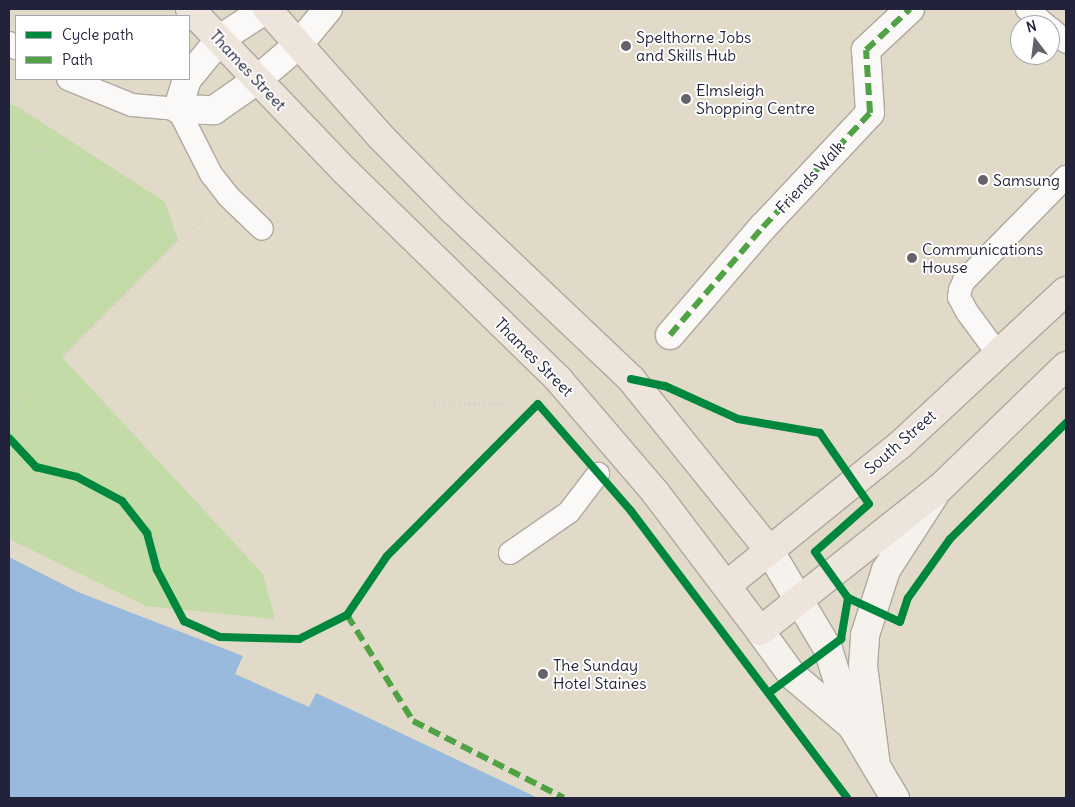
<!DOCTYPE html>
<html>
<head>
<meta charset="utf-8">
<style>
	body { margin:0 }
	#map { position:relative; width:1075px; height:807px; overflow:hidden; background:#e2dac8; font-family:Delius,sans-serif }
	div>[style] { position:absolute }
	.green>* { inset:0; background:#c3dba6 }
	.water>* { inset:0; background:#99badc }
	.path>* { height:3px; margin-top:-1.5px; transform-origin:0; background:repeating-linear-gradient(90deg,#d1cfcb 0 1px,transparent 0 5px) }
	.roads { filter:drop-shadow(1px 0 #aea9a0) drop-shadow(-1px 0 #aea9a0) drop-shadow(0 1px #aea9a0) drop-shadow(0 -1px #aea9a0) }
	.lane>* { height:22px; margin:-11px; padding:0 11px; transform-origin:11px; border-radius:11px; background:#fbf9f7 }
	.street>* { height:28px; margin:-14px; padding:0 14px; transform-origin:14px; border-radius:14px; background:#fbf9f7 }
	.secondary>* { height:28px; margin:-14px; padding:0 14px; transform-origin:14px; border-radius:14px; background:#f5f1ed }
	.primary>* { height:28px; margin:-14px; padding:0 14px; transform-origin:14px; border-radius:14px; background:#ede4dc }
	.quiet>* { height:6px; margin-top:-3px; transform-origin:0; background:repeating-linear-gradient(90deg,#50a245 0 12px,transparent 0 18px) }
	.cycleway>* { height:8px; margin:-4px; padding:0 4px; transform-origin:4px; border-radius:4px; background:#00873e }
	.dots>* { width:14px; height:14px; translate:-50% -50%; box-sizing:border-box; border:2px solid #fff; border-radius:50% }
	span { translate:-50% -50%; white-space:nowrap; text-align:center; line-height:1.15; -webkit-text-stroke:4px #fff; paint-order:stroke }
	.poi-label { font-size:16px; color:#22223b }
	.left { translate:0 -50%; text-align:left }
	.street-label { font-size:16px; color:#22223b }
	.frame { position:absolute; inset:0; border:10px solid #22223b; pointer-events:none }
	.legend { position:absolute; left:15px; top:15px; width:175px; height:65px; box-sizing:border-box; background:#fff; border:1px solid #a7a7b1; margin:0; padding:6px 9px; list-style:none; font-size:15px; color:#22223b }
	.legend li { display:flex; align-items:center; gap:10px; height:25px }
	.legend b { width:25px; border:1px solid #a7a7b1 }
	.north { position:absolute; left:1010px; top:15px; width:50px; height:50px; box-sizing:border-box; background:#fff; border:1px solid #a7a7b1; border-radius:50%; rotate:345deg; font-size:14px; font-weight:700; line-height:20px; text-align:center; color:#22223b }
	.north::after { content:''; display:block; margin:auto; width:18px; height:22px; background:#65626c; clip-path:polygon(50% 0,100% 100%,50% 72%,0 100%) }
</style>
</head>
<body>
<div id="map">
	<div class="green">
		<div style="clip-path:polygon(9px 104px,18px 107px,165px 202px,178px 240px,62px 357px,263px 574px,275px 619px,146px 606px,9px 539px)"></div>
	</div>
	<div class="water">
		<div style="clip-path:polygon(9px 557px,78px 592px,243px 656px,235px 674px,309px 707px,316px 693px,538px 798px,9px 798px)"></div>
	</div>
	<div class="path">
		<div style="left:9px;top:145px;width:49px;rotate:8.3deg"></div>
		<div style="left:57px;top:152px;width:67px;rotate:25.8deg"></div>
		<div style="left:117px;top:181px;width:50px;rotate:40.1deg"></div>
		<div style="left:155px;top:213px;width:35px;rotate:50deg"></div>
		<div style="left:36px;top:149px;width:45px;rotate:-69.1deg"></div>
		<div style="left:434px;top:405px;width:68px;rotate:-1.7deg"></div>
		<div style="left:502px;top:403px;width:27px;rotate:36deg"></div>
		<div style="left:9px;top:411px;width:240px;rotate:-45.3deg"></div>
		<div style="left:178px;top:240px;width:33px;rotate:-39deg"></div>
		<div style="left:9px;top:500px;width:24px;rotate:-36deg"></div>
		<div style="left:28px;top:486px;width:23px;rotate:-47deg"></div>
	</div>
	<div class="roads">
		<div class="lane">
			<div style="left:1027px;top:9px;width:25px;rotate:40deg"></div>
			<div style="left:1050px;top:28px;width:21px;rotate:41deg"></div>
			<div style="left:9px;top:43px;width:9px;rotate:36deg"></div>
			<div style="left:68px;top:79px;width:69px;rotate:22.1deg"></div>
			<div style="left:132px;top:105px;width:46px;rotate:5deg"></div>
			<div style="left:178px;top:109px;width:73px;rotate:63.1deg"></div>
			<div style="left:211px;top:174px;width:28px;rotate:52deg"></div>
			<div style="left:228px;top:196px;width:47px;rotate:44.1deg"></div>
			<div style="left:998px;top:354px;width:52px;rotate:-126.4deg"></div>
			<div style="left:967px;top:312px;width:17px;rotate:-118deg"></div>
			<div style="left:959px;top:297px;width:7px;rotate:-82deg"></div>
			<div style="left:960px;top:290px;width:10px;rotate:-66deg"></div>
			<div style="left:964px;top:281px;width:146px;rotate:-45.6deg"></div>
			<div style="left:510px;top:553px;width:72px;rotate:-34.8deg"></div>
			<div style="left:569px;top:512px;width:48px;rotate:-52.7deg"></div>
		</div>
		<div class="street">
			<div style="left:189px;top:77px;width:49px;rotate:-50.8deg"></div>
			<div style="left:220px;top:39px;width:55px;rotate:-33.1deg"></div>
			<div style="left:187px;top:79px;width:31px;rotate:107deg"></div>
			<div style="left:178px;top:109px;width:36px;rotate:2deg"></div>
			<div style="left:214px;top:110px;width:52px;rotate:-34.9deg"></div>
			<div style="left:257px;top:80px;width:54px;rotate:-40.5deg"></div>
			<div style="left:298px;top:45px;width:47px;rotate:-50.2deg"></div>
			<div style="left:670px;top:335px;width:143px;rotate:-49.3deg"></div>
			<div style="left:763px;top:227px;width:156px;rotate:-46.8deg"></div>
			<div style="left:870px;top:113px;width:63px;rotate:-93.6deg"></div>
			<div style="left:866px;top:50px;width:60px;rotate:-43deg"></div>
		</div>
		<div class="secondary">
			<div style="left:769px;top:550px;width:115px;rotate:59.2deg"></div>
			<div style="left:828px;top:649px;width:81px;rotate:72.7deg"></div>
			<div style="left:852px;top:726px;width:84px;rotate:59.2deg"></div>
			<div style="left:760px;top:631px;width:54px;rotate:54deg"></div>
			<div style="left:792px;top:675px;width:79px;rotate:40.4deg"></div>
			<div style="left:876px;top:766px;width:101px;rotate:-97.4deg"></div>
			<div style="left:863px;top:666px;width:31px;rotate:-86deg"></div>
			<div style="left:865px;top:635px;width:68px;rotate:-72.1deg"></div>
			<div style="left:886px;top:570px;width:87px;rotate:-57.2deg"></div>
		</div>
		<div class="primary">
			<div style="left:190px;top:9px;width:224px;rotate:46.3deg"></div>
			<div style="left:345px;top:171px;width:299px;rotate:44.3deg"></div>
			<div style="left:559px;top:380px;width:148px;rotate:49.4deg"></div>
			<div style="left:655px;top:492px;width:174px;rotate:52.9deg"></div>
			<div style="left:760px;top:631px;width:230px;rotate:-38.5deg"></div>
			<div style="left:940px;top:488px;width:175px;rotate:-44.1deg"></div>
			<div style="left:267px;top:9px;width:170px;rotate:48.3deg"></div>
			<div style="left:380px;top:136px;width:103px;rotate:45.4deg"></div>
			<div style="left:452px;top:209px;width:247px;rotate:43.5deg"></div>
			<div style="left:631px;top:379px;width:220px;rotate:51.1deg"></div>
			<div style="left:727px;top:585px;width:223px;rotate:-39deg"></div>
			<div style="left:900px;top:445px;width:226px;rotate:-42.9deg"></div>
		</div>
	</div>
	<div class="quiet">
		<div style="left:670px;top:335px;width:143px;rotate:-49.3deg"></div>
		<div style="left:763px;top:227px;width:156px;rotate:-46.8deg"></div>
		<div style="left:870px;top:113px;width:63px;rotate:-93.6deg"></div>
		<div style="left:866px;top:50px;width:60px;rotate:-43deg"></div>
		<div style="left:347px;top:615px;width:125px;rotate:58.1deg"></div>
		<div style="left:413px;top:721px;width:169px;rotate:27deg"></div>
	</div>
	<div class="cycleway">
		<div style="left:631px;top:379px;width:35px;rotate:12deg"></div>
		<div style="left:665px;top:386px;width:80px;rotate:24.3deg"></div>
		<div style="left:738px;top:419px;width:83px;rotate:9.7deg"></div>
		<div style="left:820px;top:433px;width:86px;rotate:55.4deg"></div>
		<div style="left:869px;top:504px;width:72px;rotate:138.4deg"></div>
		<div style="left:815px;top:552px;width:57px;rotate:54.3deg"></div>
		<div style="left:848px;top:598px;width:57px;rotate:24.8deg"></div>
		<div style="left:900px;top:622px;width:25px;rotate:-72deg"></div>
		<div style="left:908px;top:598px;width:72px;rotate:-54.6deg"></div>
		<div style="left:950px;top:539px;width:164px;rotate:-45deg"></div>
		<div style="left:9px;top:438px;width:40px;rotate:47deg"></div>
		<div style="left:36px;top:467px;width:42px;rotate:13.7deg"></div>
		<div style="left:77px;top:477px;width:51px;rotate:28.1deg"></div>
		<div style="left:122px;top:501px;width:41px;rotate:52deg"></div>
		<div style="left:147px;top:533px;width:38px;rotate:75deg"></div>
		<div style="left:157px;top:570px;width:58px;rotate:62.1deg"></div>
		<div style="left:184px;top:621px;width:39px;rotate:24deg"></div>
		<div style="left:220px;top:637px;width:79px;rotate:1.5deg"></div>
		<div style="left:299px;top:639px;width:54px;rotate:-26.6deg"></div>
		<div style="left:347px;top:615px;width:71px;rotate:-55.9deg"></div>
		<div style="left:387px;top:556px;width:214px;rotate:-45.2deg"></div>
		<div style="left:538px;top:404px;width:142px;rotate:49deg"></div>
		<div style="left:631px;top:511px;width:359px;rotate:53deg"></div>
		<div style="left:770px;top:692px;width:89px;rotate:-36.7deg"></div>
		<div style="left:841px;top:639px;width:42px;rotate:-80.3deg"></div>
	</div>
	<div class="dots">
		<div style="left:626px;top:46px;background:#65626c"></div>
		<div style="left:686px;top:99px;background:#65626c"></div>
		<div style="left:983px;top:180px;background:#65626c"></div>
		<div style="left:912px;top:258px;background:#65626c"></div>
		<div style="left:543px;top:674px;background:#65626c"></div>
	</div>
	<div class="poi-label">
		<span class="left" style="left:636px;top:46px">Spelthorne Jobs<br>and Skills Hub</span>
		<span class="left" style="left:696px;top:99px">Elmsleigh<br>Shopping Centre</span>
		<span class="left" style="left:993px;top:180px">Samsung</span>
		<span class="left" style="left:922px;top:258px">Communications<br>House</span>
		<span class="left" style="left:553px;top:674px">The Sunday<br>Hotel Staines</span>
	</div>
	<div class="street-label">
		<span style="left:248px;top:70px;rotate:47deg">Thames Street</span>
		<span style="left:810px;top:177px;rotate:-47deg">Friends Walk</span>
		<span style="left:534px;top:357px;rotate:45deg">Thames Street</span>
		<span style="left:900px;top:442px;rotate:-41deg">South Street</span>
	</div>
	<div class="frame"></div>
	<ul class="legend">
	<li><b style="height:6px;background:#00873e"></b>Cycle path</li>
	<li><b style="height:6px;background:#50a245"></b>Path</li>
	</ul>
	<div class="north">N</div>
</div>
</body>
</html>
